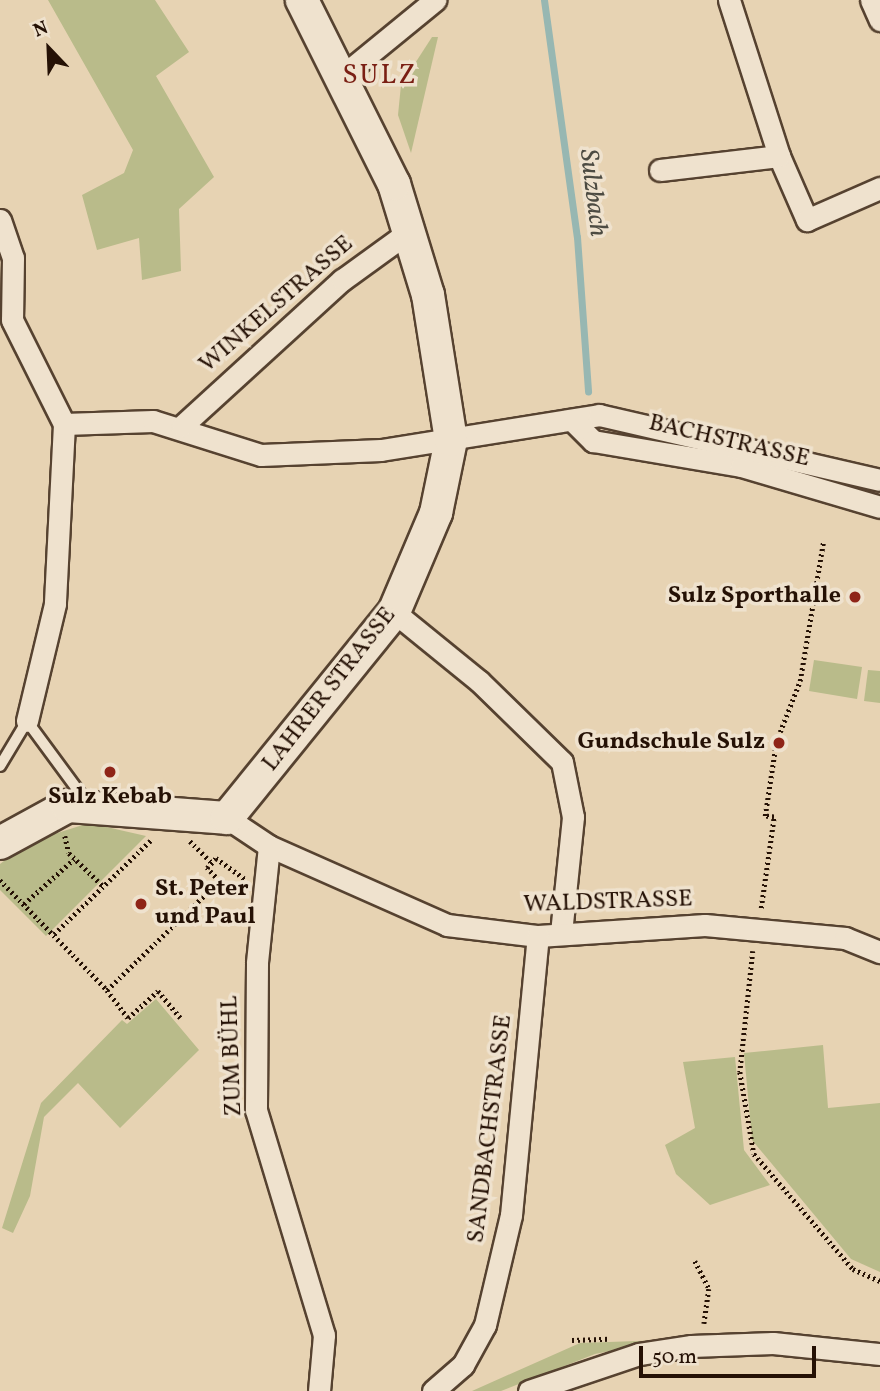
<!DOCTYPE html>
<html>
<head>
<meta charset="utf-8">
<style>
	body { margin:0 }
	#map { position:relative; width:880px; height:1391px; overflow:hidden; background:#e7d3b3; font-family:Vollkorn,serif }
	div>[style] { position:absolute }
	.green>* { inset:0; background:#b9bb8a }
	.stream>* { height:7px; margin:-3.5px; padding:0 3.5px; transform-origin:3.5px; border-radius:3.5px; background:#97b7b2 }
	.path>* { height:4.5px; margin-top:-2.25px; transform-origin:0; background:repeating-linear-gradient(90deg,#251105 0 2px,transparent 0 5.5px) }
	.roads { filter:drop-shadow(2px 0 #564230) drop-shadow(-2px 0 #564230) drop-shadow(0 2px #564230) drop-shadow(0 -2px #564230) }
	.lane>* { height:10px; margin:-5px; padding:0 5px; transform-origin:5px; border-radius:5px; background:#efe2ce }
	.street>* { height:21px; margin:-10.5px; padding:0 10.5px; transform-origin:10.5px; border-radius:10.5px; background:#efe2ce }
	.secondary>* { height:32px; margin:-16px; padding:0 16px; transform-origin:16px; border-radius:16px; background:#efe2ce }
	.dots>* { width:19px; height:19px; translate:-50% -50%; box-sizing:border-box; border:4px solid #efe2ce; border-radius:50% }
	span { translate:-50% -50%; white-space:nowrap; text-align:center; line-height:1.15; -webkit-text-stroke:7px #efe2ce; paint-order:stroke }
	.street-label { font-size:24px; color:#251105 }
	.poi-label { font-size:24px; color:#251105; font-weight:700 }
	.right { translate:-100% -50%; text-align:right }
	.left { translate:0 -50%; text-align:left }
	.water-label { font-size:26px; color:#4d4b42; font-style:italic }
	.quarter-label { font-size:28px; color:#7a1f14; letter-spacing:2px }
	.north { position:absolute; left:14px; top:14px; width:70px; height:70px; -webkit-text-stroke:5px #efe2ce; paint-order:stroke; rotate:337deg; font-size:19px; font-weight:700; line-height:28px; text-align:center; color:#251105 }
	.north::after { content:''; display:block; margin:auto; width:24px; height:32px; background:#251105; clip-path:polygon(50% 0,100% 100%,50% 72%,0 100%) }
	.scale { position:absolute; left:639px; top:1346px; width:177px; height:32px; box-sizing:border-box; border:4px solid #251105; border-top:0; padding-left:9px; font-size:21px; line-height:24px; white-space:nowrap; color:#251105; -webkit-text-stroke:5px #efe2ce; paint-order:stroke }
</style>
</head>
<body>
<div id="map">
	<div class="green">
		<div style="clip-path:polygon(48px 0,155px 0,189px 52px,156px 76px,214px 177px,179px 209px,181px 271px,142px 280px,139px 238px,97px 250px,82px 195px,124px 173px,133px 150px)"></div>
		<div style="clip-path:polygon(432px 37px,438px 37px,411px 153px,398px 115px,401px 85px)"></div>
		<div style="clip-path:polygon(814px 660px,862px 667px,857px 699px,809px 691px)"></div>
		<div style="clip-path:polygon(868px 670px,880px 671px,880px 703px,864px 701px)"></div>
		<div style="clip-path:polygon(89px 823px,146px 836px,46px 936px,0 890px,0 864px,29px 842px)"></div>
		<div style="clip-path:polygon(156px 999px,199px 1050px,120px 1128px,78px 1083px,44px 1117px,30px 1196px,13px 1233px,2px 1228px,41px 1103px,122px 1020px,127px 1024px)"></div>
		<div style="clip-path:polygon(823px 1045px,828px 1108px,880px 1103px,880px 1272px,851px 1259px,752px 1140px,744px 1053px)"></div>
		<div style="clip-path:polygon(735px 1057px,744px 1150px,770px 1185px,710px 1205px,676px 1174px,665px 1145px,695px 1128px,683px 1062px)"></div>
		<div style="clip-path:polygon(666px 1340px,595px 1354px,501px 1391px,472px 1391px,580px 1343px)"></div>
	</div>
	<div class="stream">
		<div style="left:544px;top:0;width:239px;rotate:82.1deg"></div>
		<div style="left:577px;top:237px;width:155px;rotate:85.9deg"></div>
	</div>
	<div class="path">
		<div style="left:780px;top:732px;width:55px;rotate:-68.6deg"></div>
		<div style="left:800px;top:681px;width:140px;rotate:-80.5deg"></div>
		<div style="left:65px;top:836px;width:17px;rotate:77deg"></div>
		<div style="left:69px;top:853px;width:47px;rotate:44.1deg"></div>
		<div style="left:190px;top:841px;width:31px;rotate:45deg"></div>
		<div style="left:0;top:880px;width:153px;rotate:45.8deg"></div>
		<div style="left:107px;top:990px;width:156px;rotate:-44.2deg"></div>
		<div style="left:219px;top:881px;width:18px;rotate:-133deg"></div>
		<div style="left:207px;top:868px;width:13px;rotate:-48deg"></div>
		<div style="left:216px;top:858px;width:36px;rotate:36deg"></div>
		<div style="left:24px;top:904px;width:67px;rotate:-42deg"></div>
		<div style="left:761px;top:908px;width:92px;rotate:-81.9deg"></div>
		<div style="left:774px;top:817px;width:9px;rotate:-174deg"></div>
		<div style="left:765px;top:816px;width:74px;rotate:-81.4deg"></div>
		<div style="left:54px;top:934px;width:135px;rotate:-44.1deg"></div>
		<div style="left:753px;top:951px;width:122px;rotate:96.1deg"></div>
		<div style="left:740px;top:1072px;width:83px;rotate:80.3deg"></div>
		<div style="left:754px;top:1154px;width:152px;rotate:49.3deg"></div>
		<div style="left:853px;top:1269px;width:30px;rotate:24deg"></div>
		<div style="left:107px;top:990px;width:35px;rotate:53deg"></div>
		<div style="left:128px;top:1018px;width:40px;rotate:-42deg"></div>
		<div style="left:158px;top:991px;width:35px;rotate:50deg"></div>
		<div style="left:695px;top:1261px;width:31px;rotate:63deg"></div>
		<div style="left:709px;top:1289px;width:35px;rotate:98deg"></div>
		<div style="left:572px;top:1340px;width:37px;rotate:-2deg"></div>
	</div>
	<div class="roads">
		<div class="lane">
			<div style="left:0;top:766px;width:52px;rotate:-59deg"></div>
			<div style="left:27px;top:721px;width:99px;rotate:53.6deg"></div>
		</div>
		<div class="street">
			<div style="left:729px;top:0;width:164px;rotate:72.2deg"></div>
			<div style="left:779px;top:156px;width:70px;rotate:66.4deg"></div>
			<div style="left:807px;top:220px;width:80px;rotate:-23.7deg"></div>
			<div style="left:871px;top:0;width:22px;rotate:66deg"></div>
			<div style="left:341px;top:77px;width:122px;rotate:-39.3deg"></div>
			<div style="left:660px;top:170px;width:120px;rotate:-6.7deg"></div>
			<div style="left:0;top:220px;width:40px;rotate:71.1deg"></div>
			<div style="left:13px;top:258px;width:62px;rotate:90.9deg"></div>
			<div style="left:12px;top:320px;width:116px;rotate:63.4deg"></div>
			<div style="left:64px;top:424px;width:180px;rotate:92.9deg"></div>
			<div style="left:55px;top:604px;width:120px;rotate:103.5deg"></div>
			<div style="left:572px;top:420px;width:30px;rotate:45deg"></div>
			<div style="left:593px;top:441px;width:150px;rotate:9.6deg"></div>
			<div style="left:741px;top:466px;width:145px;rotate:16.4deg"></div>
			<div style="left:64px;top:424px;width:89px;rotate:-1.9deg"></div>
			<div style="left:153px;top:421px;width:113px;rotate:17.5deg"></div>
			<div style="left:261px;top:455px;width:120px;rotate:-2.4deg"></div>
			<div style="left:381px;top:450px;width:221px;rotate:-9.1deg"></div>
			<div style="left:599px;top:415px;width:288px;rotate:13deg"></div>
			<div style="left:182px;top:426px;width:217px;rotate:-42.4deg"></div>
			<div style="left:342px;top:280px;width:85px;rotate:-35.9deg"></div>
			<div style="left:394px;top:612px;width:109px;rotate:39.1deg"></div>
			<div style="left:479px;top:681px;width:116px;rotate:44.3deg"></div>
			<div style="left:562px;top:762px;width:56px;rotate:78.7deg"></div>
			<div style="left:573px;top:817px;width:117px;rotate:95.9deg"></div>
			<div style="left:227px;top:818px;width:50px;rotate:33.7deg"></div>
			<div style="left:269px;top:846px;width:195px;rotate:23.9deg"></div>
			<div style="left:447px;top:925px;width:92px;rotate:6.9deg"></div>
			<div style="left:538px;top:936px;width:167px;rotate:-3.8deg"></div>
			<div style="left:705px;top:925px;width:141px;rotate:5.3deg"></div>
			<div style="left:845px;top:938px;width:38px;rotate:22deg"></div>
			<div style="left:269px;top:846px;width:118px;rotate:95.9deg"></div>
			<div style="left:257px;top:963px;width:147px;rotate:90.4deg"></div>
			<div style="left:256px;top:1110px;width:235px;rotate:73.2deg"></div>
			<div style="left:324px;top:1335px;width:56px;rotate:95.1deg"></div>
			<div style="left:433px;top:1391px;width:40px;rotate:-41deg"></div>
			<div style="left:463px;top:1365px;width:46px;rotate:-61.2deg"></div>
			<div style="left:485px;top:1325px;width:113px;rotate:-76.7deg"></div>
			<div style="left:511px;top:1215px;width:280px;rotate:-84.5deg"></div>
			<div style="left:529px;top:1391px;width:116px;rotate:-18.6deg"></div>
			<div style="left:639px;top:1354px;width:53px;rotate:-8.7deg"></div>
			<div style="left:691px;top:1346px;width:82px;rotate:-2.1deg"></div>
			<div style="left:773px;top:1343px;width:108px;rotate:5.9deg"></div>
		</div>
		<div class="secondary">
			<div style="left:0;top:843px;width:77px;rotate:-28.6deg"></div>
			<div style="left:68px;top:806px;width:159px;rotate:4.3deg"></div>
			<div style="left:227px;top:818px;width:265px;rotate:-51deg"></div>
			<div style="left:394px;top:612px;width:108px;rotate:-67deg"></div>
			<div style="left:436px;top:513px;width:75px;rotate:-78.4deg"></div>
			<div style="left:451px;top:440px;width:147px;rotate:-99deg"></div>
			<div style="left:428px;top:295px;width:116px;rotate:-107deg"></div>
			<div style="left:394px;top:184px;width:206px;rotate:-116.6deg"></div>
		</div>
	</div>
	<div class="dots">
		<div style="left:855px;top:597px;background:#8f2418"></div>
		<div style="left:779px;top:743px;background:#8f2418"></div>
		<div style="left:110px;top:772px;background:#8f2418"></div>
		<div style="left:141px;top:904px;background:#8f2418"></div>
	</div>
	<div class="street-label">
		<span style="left:277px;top:305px;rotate:-41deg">WINKELSTRASSE</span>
		<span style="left:729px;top:442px;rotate:13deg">BACHSTRASSE</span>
		<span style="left:330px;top:690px;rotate:-52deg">LAHRER STRASSE</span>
		<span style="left:608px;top:903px;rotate:-2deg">WALDSTRASSE</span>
		<span style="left:233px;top:1056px;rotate:-92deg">ZUM BÜHL</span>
		<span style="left:491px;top:1129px;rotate:-83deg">SANDBACHSTRASSE</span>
	</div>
	<div class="poi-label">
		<span class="right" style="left:841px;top:597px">Sulz Sporthalle</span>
		<span class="right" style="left:765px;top:743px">Gundschule Sulz</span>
		<span style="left:110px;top:798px">Sulz Kebab</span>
		<span class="left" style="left:155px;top:904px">St. Peter<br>und Paul</span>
	</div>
	<div class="water-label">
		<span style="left:592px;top:193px;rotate:83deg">Sulzbach</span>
	</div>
	<div class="quarter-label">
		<span style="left:380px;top:76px">SULZ</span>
	</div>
	<div class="north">N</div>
	<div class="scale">50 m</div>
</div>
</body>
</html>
